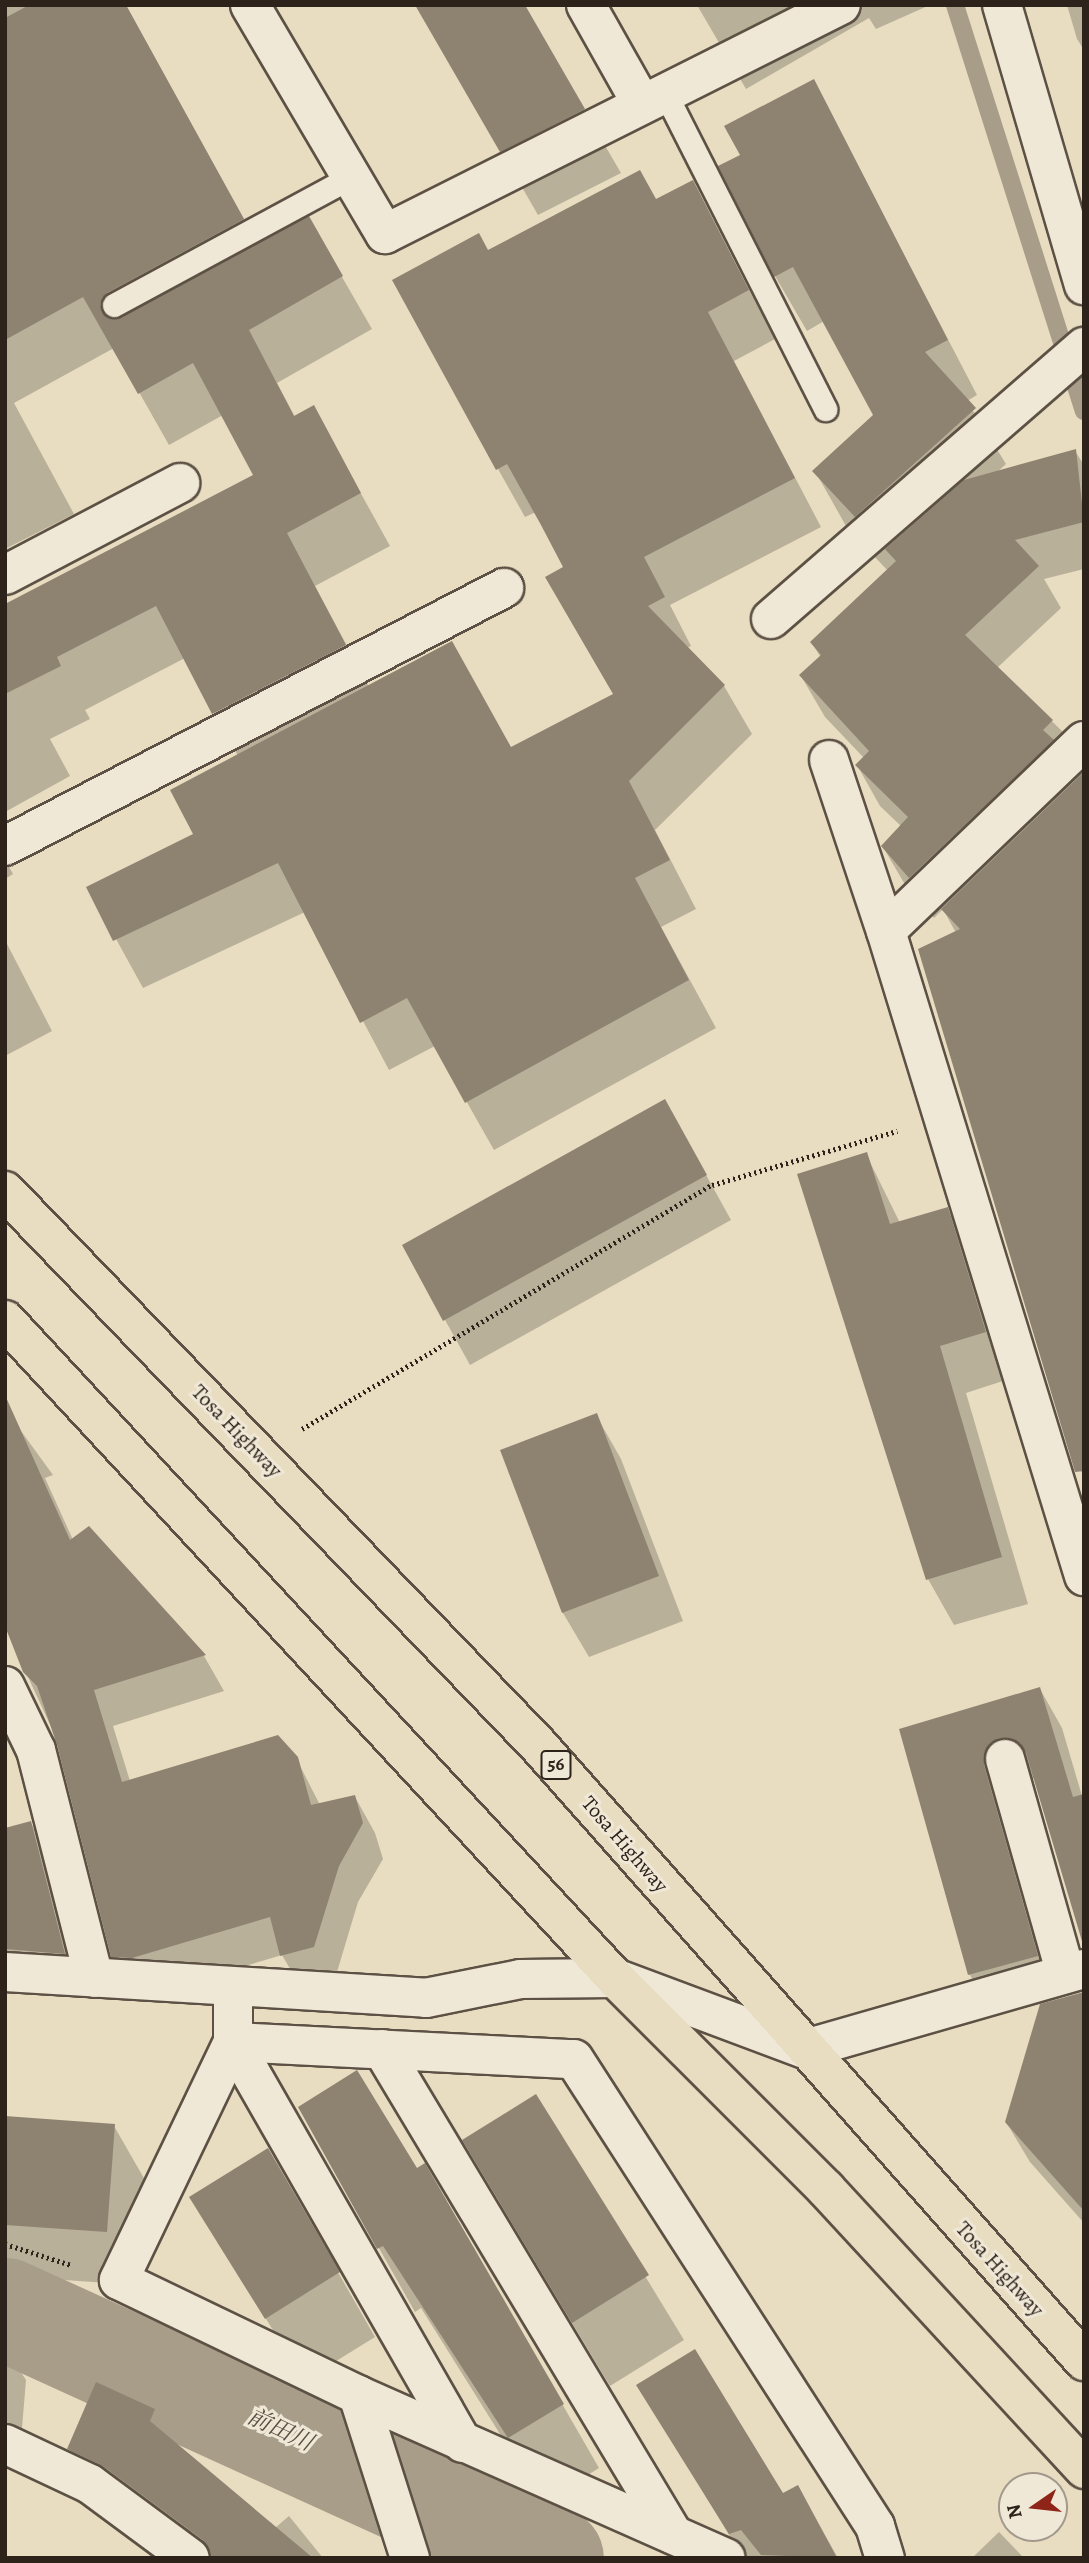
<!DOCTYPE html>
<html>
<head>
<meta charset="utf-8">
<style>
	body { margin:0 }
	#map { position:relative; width:1089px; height:2563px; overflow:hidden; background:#e8dcc1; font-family:Alegreya,"Noto Serif JP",serif }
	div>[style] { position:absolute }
	.shadow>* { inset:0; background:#0003 }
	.stream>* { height:18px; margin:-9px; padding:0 9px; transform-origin:9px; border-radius:9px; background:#a89d89 }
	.river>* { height:103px; margin:-51.5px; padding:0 51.5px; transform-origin:51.5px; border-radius:51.5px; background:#a89d89 }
	.building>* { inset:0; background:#8e8371 }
	.path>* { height:4.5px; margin-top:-2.25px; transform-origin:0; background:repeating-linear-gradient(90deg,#2d231b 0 2px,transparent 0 5.5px) }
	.roads { filter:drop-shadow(2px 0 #5c5144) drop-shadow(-2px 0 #5c5144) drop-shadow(0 2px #5c5144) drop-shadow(0 -2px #5c5144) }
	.service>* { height:23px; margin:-11.5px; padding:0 11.5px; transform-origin:11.5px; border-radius:11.5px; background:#f0e8d7 }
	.minor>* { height:38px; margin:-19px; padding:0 19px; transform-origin:19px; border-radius:19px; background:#f0e8d7 }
	.trunk>* { height:38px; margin:-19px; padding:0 19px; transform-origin:19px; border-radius:19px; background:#e8dcc1 }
	span { translate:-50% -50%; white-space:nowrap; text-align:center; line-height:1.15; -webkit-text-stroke:6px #f0e8d7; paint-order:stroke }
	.shield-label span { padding:2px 5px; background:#f0e8d7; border:2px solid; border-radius:5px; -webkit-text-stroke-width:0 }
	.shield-label { font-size:19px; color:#2d231b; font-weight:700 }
	.street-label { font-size:21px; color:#2d231b }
	.water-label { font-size:23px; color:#584e42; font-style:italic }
	.frame { position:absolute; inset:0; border:7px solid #2d231b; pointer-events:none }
	.north { position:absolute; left:998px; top:2472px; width:70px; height:70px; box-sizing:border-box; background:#f0e8d7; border:2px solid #a2998c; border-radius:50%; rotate:256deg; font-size:19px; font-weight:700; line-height:28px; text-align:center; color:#2d231b }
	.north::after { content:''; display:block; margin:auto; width:24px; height:32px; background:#8f2418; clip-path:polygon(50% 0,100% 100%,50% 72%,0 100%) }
</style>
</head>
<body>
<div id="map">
	<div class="shadow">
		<div style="clip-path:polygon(5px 5px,126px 5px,258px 245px,308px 218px,372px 329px,277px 383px,295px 417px,313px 407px,390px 546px,315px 586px,369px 687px,511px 749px,616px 695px,566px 568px,536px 512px,525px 517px,498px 469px,488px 252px,656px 201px,692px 182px,775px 339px,734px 361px,821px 527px,670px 605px,691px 646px,687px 648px,724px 686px,752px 734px,655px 830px,696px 909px,661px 927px,716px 1028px,494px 1150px,435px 1046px,389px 1070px,305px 912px,143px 988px,88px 888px,195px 834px,238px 756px,185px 658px,85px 710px,90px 719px,50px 739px,70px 776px,5px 812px,5px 605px,255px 475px,223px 415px,169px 445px,114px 348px,14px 403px,74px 514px,5px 549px)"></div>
		<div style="clip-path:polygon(523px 5px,621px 173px,538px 215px,501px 151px)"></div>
		<div style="clip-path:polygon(697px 5px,930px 5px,876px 29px,869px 18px,746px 89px)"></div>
		<div style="clip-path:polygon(1067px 5px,1084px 5px,1084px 50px,1077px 39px)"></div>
		<div style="clip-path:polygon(814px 82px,977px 395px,967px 401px,1006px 464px,996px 473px,1075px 451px,1084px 465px,1084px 569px,1044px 579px,1061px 608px,997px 668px,1062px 731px,1084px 769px,1084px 1476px,1072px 1455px,956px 933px,943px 909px,934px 918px,907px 888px,883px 847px,902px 827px,880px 806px,857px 765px,864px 758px,825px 717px,801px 676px,821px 658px,812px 643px,888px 571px,846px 526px,815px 471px,875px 416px,824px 321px,807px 331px,775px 276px,742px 156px)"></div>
		<div style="clip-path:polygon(5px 860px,13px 874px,5px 879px)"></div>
		<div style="clip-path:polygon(5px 940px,52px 1031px,5px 1056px)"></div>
		<div style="clip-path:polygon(690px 1146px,731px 1220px,470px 1365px,404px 1246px)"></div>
		<div style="clip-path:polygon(866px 1154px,900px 1223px,947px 1209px,974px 1256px,1012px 1378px,966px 1393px,1028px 1604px,954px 1625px,928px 1579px)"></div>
		<div style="clip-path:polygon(5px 1409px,53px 1475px,45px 1478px,73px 1540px,89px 1528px,204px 1656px,224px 1691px,113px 1726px,130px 1781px,296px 1758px,320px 1805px,355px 1797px,375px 1833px,383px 1859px,358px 1902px,334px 1982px,303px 1991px,282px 1955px,154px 1993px,133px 1992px,113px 1956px,59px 1744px,5px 1627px)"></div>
		<div style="clip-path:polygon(596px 1415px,621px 1459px,683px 1621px,589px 1657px,563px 1613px,502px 1451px)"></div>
		<div style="clip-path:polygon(1040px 1689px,1062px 1728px,1082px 1796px,1084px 1946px,1035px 1778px,1011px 1784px,1059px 1995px,992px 2014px,970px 1975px,901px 1730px)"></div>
		<div style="clip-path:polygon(31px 1823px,51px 1858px,84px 1989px,5px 1981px,5px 1830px)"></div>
		<div style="clip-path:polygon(1084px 2068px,1084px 2223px,1030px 2162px,1006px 2122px)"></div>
		<div style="clip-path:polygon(536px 2097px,684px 2340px,610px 2386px,501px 2205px)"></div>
		<div style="clip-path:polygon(300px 2108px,417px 2171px,425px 2166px,599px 2468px,546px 2501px,540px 2498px,421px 2308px,415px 2312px)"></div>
		<div style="clip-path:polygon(5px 2118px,114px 2126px,145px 2180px,137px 2285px,5px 2276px)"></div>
		<div style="clip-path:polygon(268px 2150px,375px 2337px,304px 2381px,192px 2198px)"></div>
		<div style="clip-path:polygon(5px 2347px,26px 2380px,20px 2452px,5px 2450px)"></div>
		<div style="clip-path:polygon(639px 2386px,782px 2496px,798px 2487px,838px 2558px,743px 2558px)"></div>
		<div style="clip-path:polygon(154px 2410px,173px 2442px,275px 2528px,289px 2516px,323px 2558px,204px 2558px,87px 2481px,69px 2449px)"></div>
		<div style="clip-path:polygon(999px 2532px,1024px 2558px,972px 2558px)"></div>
	</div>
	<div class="stream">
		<div style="left:955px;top:5px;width:426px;rotate:72.4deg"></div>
	</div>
	<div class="river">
		<div style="left:5px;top:2309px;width:601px;rotate:24.48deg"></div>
	</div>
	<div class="building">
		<div style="clip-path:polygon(29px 5px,126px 5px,244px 219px,107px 293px,100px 304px,106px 316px,121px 317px,309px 216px,343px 276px,249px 330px,294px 416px,314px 405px,361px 493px,287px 533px,346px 645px,212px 714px,156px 606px,57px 657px,61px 666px,5px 694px,5px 604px,253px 475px,193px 363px,138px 394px,83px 297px,5px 340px,5px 18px)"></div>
		<div style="clip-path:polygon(415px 5px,525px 5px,585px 109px,500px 152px)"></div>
		<div style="clip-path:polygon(814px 79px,948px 340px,925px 352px,976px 408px,855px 517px,812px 471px,873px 415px,793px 267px,774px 277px,718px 166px,740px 155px,724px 126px)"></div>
		<div style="clip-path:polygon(640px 170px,656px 199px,693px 180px,749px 290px,708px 312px,795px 478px,644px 557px,665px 597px,648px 606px,725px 685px,629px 781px,670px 860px,635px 878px,689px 980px,465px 1103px,407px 998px,360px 1023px,278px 863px,113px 941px,86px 887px,193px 834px,170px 790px,452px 641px,511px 747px,613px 694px,545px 577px,563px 567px,541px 525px,507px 464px,496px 470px,392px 280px,479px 233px,488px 250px)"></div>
		<div style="clip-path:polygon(1076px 449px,1084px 522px,1015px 540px,1039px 566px,965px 635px,1053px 720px,1043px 730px,1054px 740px,909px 878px,881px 846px,908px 817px,855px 765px,869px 751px,799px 675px,821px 655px,810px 642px,896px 561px,885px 549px,964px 480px)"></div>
		<div style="clip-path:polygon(1084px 772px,1084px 1471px,1075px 1472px,918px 949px,960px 929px,941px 909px)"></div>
		<div style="clip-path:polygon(665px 1099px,707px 1175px,443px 1321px,402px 1245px)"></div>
		<div style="clip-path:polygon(867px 1152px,890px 1224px,948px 1207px,986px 1332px,940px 1346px,1002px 1557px,926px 1580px,797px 1174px)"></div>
		<div style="clip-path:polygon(5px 1395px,70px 1540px,89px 1526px,206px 1655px,94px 1690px,122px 1782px,278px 1735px,298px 1757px,311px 1805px,355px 1795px,363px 1823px,339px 1866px,314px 1947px,280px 1956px,270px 1917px,132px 1958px,111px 1957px,57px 1745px,37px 1686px,23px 1672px,5px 1626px)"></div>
		<div style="clip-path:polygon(597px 1413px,659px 1576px,562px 1613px,500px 1450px)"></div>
		<div style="clip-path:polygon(1040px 1687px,1073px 1797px,1084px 1794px,1084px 1948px,1026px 1753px,1020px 1743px,1000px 1738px,989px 1744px,984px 1765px,1038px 1956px,968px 1975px,899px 1729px)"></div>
		<div style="clip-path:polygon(31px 1821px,65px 1954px,5px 1949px,5px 1828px)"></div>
		<div style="clip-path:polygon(1084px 1992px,1084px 2211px,1005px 2122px,1040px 2004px)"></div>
		<div style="clip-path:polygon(357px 2070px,417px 2168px,425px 2163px,564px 2404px,508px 2438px,383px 2246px,377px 2249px,298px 2107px)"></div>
		<div style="clip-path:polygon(536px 2094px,649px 2275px,572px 2323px,462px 2140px)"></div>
		<div style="clip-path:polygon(5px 2116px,115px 2124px,107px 2232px,5px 2225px)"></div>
		<div style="clip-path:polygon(268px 2148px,340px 2272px,265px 2319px,189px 2197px)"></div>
		<div style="clip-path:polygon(695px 2349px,783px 2493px,798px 2485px,837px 2558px,761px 2555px,741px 2530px,729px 2534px,636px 2385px)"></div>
		<div style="clip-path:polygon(96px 2382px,155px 2409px,150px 2421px,313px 2558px,211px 2558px,203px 2540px,103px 2466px,67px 2449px)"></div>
	</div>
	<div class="path">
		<div style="left:302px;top:1429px;width:477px;rotate:-30.8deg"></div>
		<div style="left:712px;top:1185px;width:193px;rotate:-16.3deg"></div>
		<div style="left:5px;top:2244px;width:69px;rotate:17.7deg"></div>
	</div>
	<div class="roads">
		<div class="service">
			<div style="left:663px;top:89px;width:359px;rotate:63.1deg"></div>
			<div style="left:114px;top:305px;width:269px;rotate:-28.4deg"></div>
		</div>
		<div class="minor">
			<div style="left:250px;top:5px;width:266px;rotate:59.5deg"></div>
			<div style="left:385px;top:234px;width:510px;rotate:-26.67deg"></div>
			<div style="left:586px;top:5px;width:110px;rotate:60.6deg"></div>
			<div style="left:1002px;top:5px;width:292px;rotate:73.7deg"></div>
			<div style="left:5px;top:575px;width:198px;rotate:-27.7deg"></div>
			<div style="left:771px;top:619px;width:415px;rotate:-41deg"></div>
			<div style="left:1084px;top:741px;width:274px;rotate:136.2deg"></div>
			<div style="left:886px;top:931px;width:675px;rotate:72.93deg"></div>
			<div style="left:829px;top:760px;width:180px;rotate:71.6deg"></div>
			<div style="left:5px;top:846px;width:562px;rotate:-27.34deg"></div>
			<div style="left:5px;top:1686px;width:71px;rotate:64.2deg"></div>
			<div style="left:36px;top:1750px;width:235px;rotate:75.7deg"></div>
			<div style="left:1005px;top:1759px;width:223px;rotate:74.2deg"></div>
			<div style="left:5px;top:1972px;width:422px;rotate:3.5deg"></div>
			<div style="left:426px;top:1998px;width:96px;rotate:-11.4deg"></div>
			<div style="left:520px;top:1979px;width:95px;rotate:-0.6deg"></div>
			<div style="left:615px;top:1978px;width:203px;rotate:20.5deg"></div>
			<div style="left:805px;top:2049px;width:290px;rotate:-16deg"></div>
			<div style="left:233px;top:1987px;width:55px;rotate:90deg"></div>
			<div style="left:233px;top:2042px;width:264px;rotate:115.6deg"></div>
			<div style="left:119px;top:2280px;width:265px;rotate:25.7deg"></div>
			<div style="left:358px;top:2395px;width:402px;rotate:23.9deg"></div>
			<div style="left:233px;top:2042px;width:341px;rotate:2.9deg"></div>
			<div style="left:574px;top:2059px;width:556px;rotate:57.2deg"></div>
			<div style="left:875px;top:2526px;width:34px;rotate:73deg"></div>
			<div style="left:233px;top:2042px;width:462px;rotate:60.2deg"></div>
			<div style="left:382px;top:2049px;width:566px;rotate:59.04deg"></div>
			<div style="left:358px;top:2395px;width:171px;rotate:72.3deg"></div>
			<div style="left:5px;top:2444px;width:94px;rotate:25.2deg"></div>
			<div style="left:90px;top:2484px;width:124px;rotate:36.5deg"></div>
		</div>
		<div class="trunk">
			<div style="left:5px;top:1191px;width:770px;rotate:46.1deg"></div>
			<div style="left:539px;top:1746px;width:822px;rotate:48.45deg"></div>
			<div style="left:5px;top:1320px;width:897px;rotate:47.17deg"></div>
			<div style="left:615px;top:1978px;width:298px;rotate:45deg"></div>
			<div style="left:826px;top:2189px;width:381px;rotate:47.3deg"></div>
		</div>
	</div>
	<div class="shield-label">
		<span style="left:556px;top:1765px">56</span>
	</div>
	<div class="street-label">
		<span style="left:237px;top:1431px;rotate:46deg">Tosa Highway</span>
		<span style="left:625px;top:1844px;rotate:49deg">Tosa Highway</span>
		<span style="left:1000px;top:2269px;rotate:48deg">Tosa Highway</span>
	</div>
	<div class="water-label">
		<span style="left:280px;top:2430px;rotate:25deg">前田川</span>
	</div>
	<div class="frame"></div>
	<div class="north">N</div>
</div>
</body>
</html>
